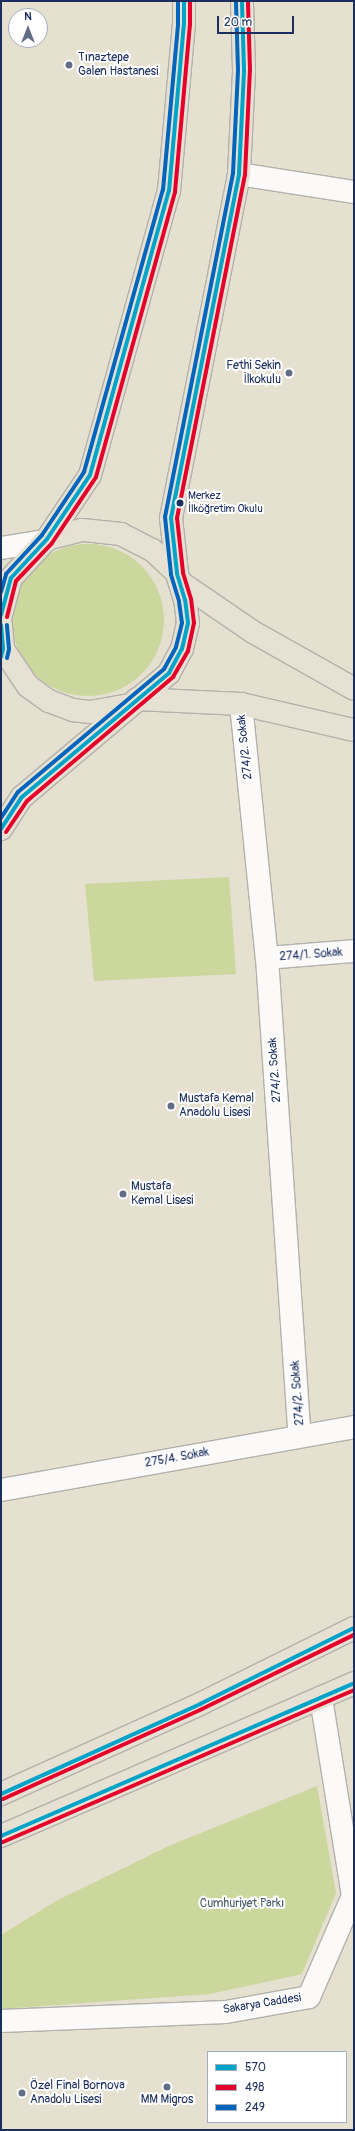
<!DOCTYPE html>
<html>
<head>
<meta charset="utf-8">
<style>
	body { margin:0 }
	#map { position:relative; width:355px; height:2131px; overflow:hidden; background:#e5e0d0; font-family:Pangolin,sans-serif }
	div>[style] { position:absolute }
	.green>* { inset:0; background:#cbd79d }
	.round { border-radius:50% }
	.roads { filter:drop-shadow(1px 0 #b2b1ab) drop-shadow(-1px 0 #b2b1ab) drop-shadow(0 1px #b2b1ab) drop-shadow(0 -1px #b2b1ab) }
	.minor>* { height:22px; margin:-11px; padding:0 11px; transform-origin:11px; border-radius:11px; background:#fbfaf8 }
	.major>* { height:22px; margin:-11px; padding:0 11px; transform-origin:11px; border-radius:11px; background:#e7e1d3 }
	.bus-1>* { height:4px; margin:-2px; padding:0 2px; transform-origin:2px; border-radius:2px; background:#01a3c8 }
	.bus-2>* { height:4px; margin:-2px; padding:0 2px; transform-origin:2px; border-radius:2px; background:#e4002b }
	.bus-3>* { height:4px; margin:-2px; padding:0 2px; transform-origin:2px; border-radius:2px; background:#0065bd }
	.dots>* { width:11px; height:11px; translate:-50% -50%; box-sizing:border-box; border:2px solid #fff; border-radius:50% }
	span { translate:-50% -50%; white-space:nowrap; text-align:center; line-height:1.15; -webkit-text-stroke:4px #fff; paint-order:stroke }
	.bus-label { font-size:11px; color:#1b2f5e }
	.left { translate:0 -50%; text-align:left }
	.poi-label { font-size:12px; color:#1b2f5e }
	.right { translate:-100% -50%; text-align:right }
	.street-label { font-size:12px; color:#1b2f5e }
	.park-label { font-size:12px; color:#4a5f65 }
	.frame { position:absolute; inset:0; border:2px solid #1b2f5e; pointer-events:none }
	.legend { position:absolute; left:207px; top:2051px; width:140px; height:72px; box-sizing:border-box; background:#fff; border:1px solid #a4acbf; margin:0; padding:5px 7px; list-style:none; font-size:12px; color:#1b2f5e }
	.legend li { display:flex; align-items:center; gap:8px; height:20px }
	.legend b { width:20px; border:1px solid #a4acbf }
	.north { position:absolute; left:8px; top:8px; width:40px; height:40px; box-sizing:border-box; background:#fff; border:1px solid #a4acbf; border-radius:50%; rotate:0deg; font-size:11px; font-weight:700; line-height:16px; text-align:center; color:#1b2f5e }
	.north::after { content:''; display:block; margin:auto; width:14px; height:18px; background:#626d86; clip-path:polygon(50% 0,100% 100%,50% 72%,0 100%) }
	.scale { position:absolute; left:217px; top:16px; width:77px; height:18px; box-sizing:border-box; border:2px solid #1b2f5e; border-top:0; padding-left:5px; font-size:12px; line-height:14px; white-space:nowrap; color:#1b2f5e; -webkit-text-stroke:3px #fff; paint-order:stroke }
</style>
</head>
<body>
<div id="map">
	<div class="green">
		<div class="round" style="left:12px;top:544px;width:152px;height:152px"></div>
		<div style="clip-path:polygon(229px 877px,236px 974px,94px 981px,85px 884px)"></div>
		<div style="clip-path:polygon(317px 1786px,336px 1893px,302px 1974px,210px 1994px,1px 2009px,1px 1935px,56px 1901px,171px 1845px)"></div>
	</div>
	<div class="roads">
		<div class="minor">
			<div style="left:239px;top:174px;width:116px;rotate:8.9deg"></div>
			<div style="left:1px;top:548px;width:45px;rotate:-9deg"></div>
			<div style="left:241px;top:704px;width:255px;rotate:84.2deg"></div>
			<div style="left:267px;top:958px;width:479px;rotate:86.1deg"></div>
			<div style="left:267px;top:958px;width:87px;rotate:-4.6deg"></div>
			<div style="left:1px;top:1490px;width:359px;rotate:-10.1deg"></div>
			<div style="left:1px;top:2021px;width:225px;rotate:-2.3deg"></div>
			<div style="left:226px;top:2012px;width:84px;rotate:-10.2deg"></div>
			<div style="left:309px;top:1997px;width:110px;rotate:-66.5deg"></div>
			<div style="left:353px;top:1896px;width:201px;rotate:-99.2deg"></div>
		</div>
		<div class="major">
			<div style="left:177px;top:573px;width:55px;rotate:-96.2deg"></div>
			<div style="left:171px;top:518px;width:351px;rotate:-78.8deg"></div>
			<div style="left:239px;top:174px;width:104px;rotate:-87.2deg"></div>
			<div style="left:244px;top:70px;width:69px;rotate:-91.7deg"></div>
			<div style="left:180px;top:582px;width:88px;rotate:34.4deg"></div>
			<div style="left:253px;top:632px;width:116px;rotate:29.4deg"></div>
			<div style="left:1px;top:615px;width:38px;rotate:-75deg"></div>
			<div style="left:11px;top:578px;width:53px;rotate:-47.3deg"></div>
			<div style="left:47px;top:539px;width:77px;rotate:-56.1deg"></div>
			<div style="left:90px;top:475px;width:295px;rotate:-74.5deg"></div>
			<div style="left:169px;top:191px;width:168px;rotate:-84.9deg"></div>
			<div style="left:184px;top:24px;width:23px;rotate:-90deg"></div>
			<div style="left:1px;top:625px;width:24px;rotate:85deg"></div>
			<div style="left:3px;top:649px;width:45px;rotate:56deg"></div>
			<div style="left:28px;top:686px;width:26px;rotate:36deg"></div>
			<div style="left:49px;top:701px;width:26px;rotate:21deg"></div>
			<div style="left:73px;top:710px;width:17px;rotate:7deg"></div>
			<div style="left:90px;top:712px;width:40px;rotate:-10deg"></div>
			<div style="left:137px;top:699px;width:104px;rotate:2.8deg"></div>
			<div style="left:241px;top:704px;width:116px;rotate:13deg"></div>
			<div style="left:1px;top:829px;width:38px;rotate:-57deg"></div>
			<div style="left:22px;top:797px;width:192px;rotate:-40.1deg"></div>
			<div style="left:169px;top:673px;width:27px;rotate:-62deg"></div>
			<div style="left:182px;top:649px;width:27px;rotate:-77deg"></div>
			<div style="left:188px;top:623px;width:23px;rotate:-97deg"></div>
			<div style="left:185px;top:600px;width:28px;rotate:-107deg"></div>
			<div style="left:177px;top:573px;width:34px;rotate:-137deg"></div>
			<div style="left:152px;top:550px;width:35px;rotate:-153deg"></div>
			<div style="left:121px;top:534px;width:39px;rotate:-174deg"></div>
			<div style="left:82px;top:530px;width:36px;rotate:166deg"></div>
			<div style="left:1px;top:1794px;width:218px;rotate:-24.3deg"></div>
			<div style="left:200px;top:1704px;width:172px;rotate:-26.3deg"></div>
			<div style="left:1px;top:1836px;width:385px;rotate:-23.4deg"></div>
		</div>
	</div>
	<div class="bus-1">
		<div style="left:1px;top:615px;width:38px;rotate:-75deg"></div>
		<div style="left:11px;top:578px;width:53px;rotate:-47.3deg"></div>
		<div style="left:47px;top:539px;width:77px;rotate:-56.1deg"></div>
		<div style="left:90px;top:475px;width:295px;rotate:-74.5deg"></div>
		<div style="left:169px;top:191px;width:168px;rotate:-84.9deg"></div>
		<div style="left:184px;top:24px;width:23px;rotate:-90deg"></div>
		<div style="left:1px;top:625px;width:24px;rotate:85deg"></div>
		<div style="left:3px;top:649px;width:8px;rotate:104deg"></div>
		<div style="left:1px;top:829px;width:38px;rotate:-57deg"></div>
		<div style="left:22px;top:797px;width:192px;rotate:-40.1deg"></div>
		<div style="left:169px;top:673px;width:27px;rotate:-62deg"></div>
		<div style="left:182px;top:649px;width:27px;rotate:-77deg"></div>
		<div style="left:188px;top:623px;width:23px;rotate:-97deg"></div>
		<div style="left:185px;top:600px;width:28px;rotate:-107deg"></div>
		<div style="left:177px;top:573px;width:55px;rotate:-96.2deg"></div>
		<div style="left:171px;top:518px;width:351px;rotate:-78.8deg"></div>
		<div style="left:239px;top:174px;width:104px;rotate:-87.2deg"></div>
		<div style="left:244px;top:70px;width:69px;rotate:-91.7deg"></div>
		<div style="left:1px;top:1794px;width:218px;rotate:-24.3deg"></div>
		<div style="left:200px;top:1704px;width:172px;rotate:-26.3deg"></div>
		<div style="left:1px;top:1836px;width:385px;rotate:-23.4deg"></div>
	</div>
	<div class="bus-2">
		<div style="left:7px;top:617px;width:37px;rotate:-76deg"></div>
		<div style="left:16px;top:581px;width:52px;rotate:-46.5deg"></div>
		<div style="left:52px;top:543px;width:79px;rotate:-56.3deg"></div>
		<div style="left:96px;top:477px;width:296px;rotate:-74.5deg"></div>
		<div style="left:175px;top:192px;width:168px;rotate:-84.9deg"></div>
		<div style="left:190px;top:25px;width:24px;rotate:-90deg"></div>
		<div style="left:6px;top:832px;width:37px;rotate:-56deg"></div>
		<div style="left:27px;top:801px;width:192px;rotate:-40.3deg"></div>
		<div style="left:173px;top:677px;width:30px;rotate:-60deg"></div>
		<div style="left:188px;top:651px;width:29px;rotate:-78deg"></div>
		<div style="left:194px;top:623px;width:24px;rotate:-97deg"></div>
		<div style="left:191px;top:599px;width:28px;rotate:-107deg"></div>
		<div style="left:183px;top:572px;width:54px;rotate:-96.3deg"></div>
		<div style="left:177px;top:518px;width:350px;rotate:-78.8deg"></div>
		<div style="left:245px;top:175px;width:105px;rotate:-87.3deg"></div>
		<div style="left:250px;top:70px;width:69px;rotate:-91.7deg"></div>
		<div style="left:3px;top:1799px;width:218px;rotate:-24.3deg"></div>
		<div style="left:202px;top:1709px;width:169px;rotate:-26deg"></div>
		<div style="left:3px;top:1842px;width:382px;rotate:-23.4deg"></div>
	</div>
	<div class="bus-3">
		<div style="left:1px;top:592px;width:19px;rotate:-74deg"></div>
		<div style="left:6px;top:574px;width:53px;rotate:-47.3deg"></div>
		<div style="left:42px;top:535px;width:76px;rotate:-56.3deg"></div>
		<div style="left:84px;top:472px;width:293px;rotate:-74.4deg"></div>
		<div style="left:163px;top:190px;width:167px;rotate:-84.8deg"></div>
		<div style="left:178px;top:24px;width:23px;rotate:-90deg"></div>
		<div style="left:7px;top:658px;width:9px;rotate:-77deg"></div>
		<div style="left:9px;top:649px;width:24px;rotate:-95deg"></div>
		<div style="left:1px;top:818px;width:31px;rotate:-57deg"></div>
		<div style="left:18px;top:792px;width:191px;rotate:-40.1deg"></div>
		<div style="left:164px;top:669px;width:25px;rotate:-61deg"></div>
		<div style="left:176px;top:647px;width:25px;rotate:-76deg"></div>
		<div style="left:182px;top:623px;width:22px;rotate:-98deg"></div>
		<div style="left:179px;top:601px;width:28px;rotate:-107deg"></div>
		<div style="left:171px;top:574px;width:57px;rotate:-96deg"></div>
		<div style="left:165px;top:517px;width:351px;rotate:-78.8deg"></div>
		<div style="left:233px;top:173px;width:103px;rotate:-87.2deg"></div>
		<div style="left:238px;top:70px;width:69px;rotate:-91.7deg"></div>
	</div>
	<div class="dots">
		<div style="left:69px;top:65px;background:#626d86"></div>
		<div style="left:289px;top:373px;background:#626d86"></div>
		<div style="left:180px;top:503px;background:#1b2f5e"></div>
		<div style="left:171px;top:1106px;background:#626d86"></div>
		<div style="left:123px;top:1194px;background:#626d86"></div>
		<div style="left:167px;top:2087px;background:#626d86"></div>
		<div style="left:22px;top:2093px;background:#626d86"></div>
	</div>
	<div class="bus-label">
		<span class="left" style="left:188px;top:503px">Merkez<br>İlköğretim Okulu</span>
	</div>
	<div class="poi-label">
		<span class="left" style="left:78px;top:65px">Tınaztepe<br>Galen Hastanesi</span>
		<span class="right" style="left:281px;top:373px">Fethi Sekin<br>İlkokulu</span>
		<span class="left" style="left:179px;top:1106px">Mustafa Kemal<br>Anadolu Lisesi</span>
		<span class="left" style="left:131px;top:1194px">Mustafa<br>Kemal Lisesi</span>
		<span class="left" style="left:30px;top:2093px">Özel Final Bornova<br>Anadolu Lisesi</span>
		<span style="left:167px;top:2100px">MM Migros</span>
	</div>
	<div class="street-label">
		<span style="left:245px;top:747px;rotate:-96deg">274/2. Sokak</span>
		<span style="left:311px;top:955px;rotate:-4deg">274/1. Sokak</span>
		<span style="left:275px;top:1070px;rotate:-94deg">274/2. Sokak</span>
		<span style="left:298px;top:1393px;rotate:-94deg">274/2. Sokak</span>
		<span style="left:177px;top:1458px;rotate:-10deg">275/4. Sokak</span>
		<span style="left:262px;top:2004px;rotate:-9deg">Sakarya Caddesi</span>
	</div>
	<div class="park-label">
		<span style="left:242px;top:1904px">Cumhuriyet Parkı</span>
	</div>
	<div class="frame"></div>
	<ul class="legend">
	<li><b style="height:5px;background:#01a3c8"></b>570</li>
	<li><b style="height:5px;background:#e4002b"></b>498</li>
	<li><b style="height:5px;background:#0065bd"></b>249</li>
	</ul>
	<div class="north">N</div>
	<div class="scale">20 m</div>
</div>
</body>
</html>
